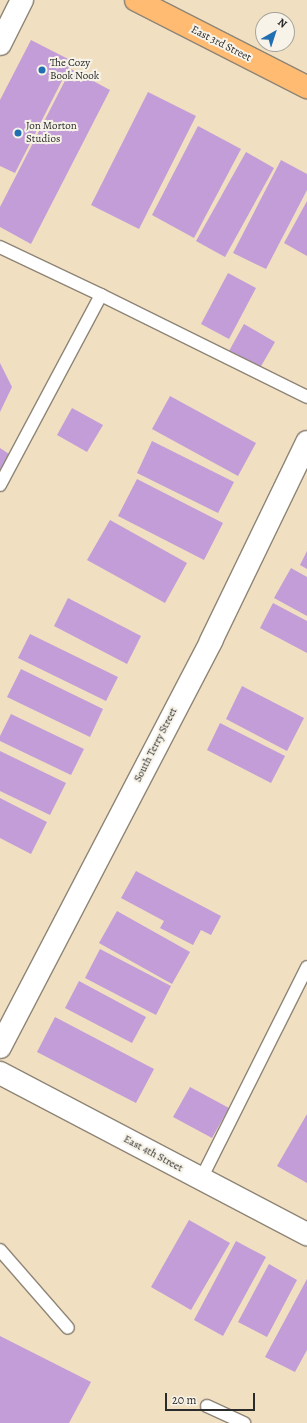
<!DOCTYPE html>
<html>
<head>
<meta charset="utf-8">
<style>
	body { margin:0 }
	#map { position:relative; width:307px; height:1423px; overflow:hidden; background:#f1dfc2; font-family:Alegreya,serif }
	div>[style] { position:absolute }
	.building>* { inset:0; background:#c29dd7 }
	.roads { filter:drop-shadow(1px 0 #8e8576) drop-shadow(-1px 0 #8e8576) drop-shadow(0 1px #8e8576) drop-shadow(0 -1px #8e8576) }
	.service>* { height:12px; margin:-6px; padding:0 6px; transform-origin:6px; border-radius:6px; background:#fff }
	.minor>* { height:22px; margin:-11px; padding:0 11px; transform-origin:11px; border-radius:11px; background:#fff }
	.primary>* { height:22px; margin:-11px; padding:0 11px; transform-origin:11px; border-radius:11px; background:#ffbb71 }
	.dots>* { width:11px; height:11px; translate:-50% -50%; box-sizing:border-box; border:2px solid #f7f3e8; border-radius:50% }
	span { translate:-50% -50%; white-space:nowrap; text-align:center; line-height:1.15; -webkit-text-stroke:4px #f7f3e8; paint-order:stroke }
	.street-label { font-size:11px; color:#2b2b2b }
	.poi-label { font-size:11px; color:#2b2b2b }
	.left { translate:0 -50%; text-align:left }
	.north { position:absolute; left:255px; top:12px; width:40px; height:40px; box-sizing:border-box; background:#f7f3e8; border:1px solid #a5a39c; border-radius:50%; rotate:39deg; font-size:11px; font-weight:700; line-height:16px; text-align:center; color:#2b2b2b }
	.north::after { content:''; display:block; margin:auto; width:14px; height:18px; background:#1f6fb2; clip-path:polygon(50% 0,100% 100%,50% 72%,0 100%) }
	.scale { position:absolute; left:165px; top:1393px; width:90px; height:18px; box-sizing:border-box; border:2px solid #2b2b2b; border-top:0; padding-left:5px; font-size:12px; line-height:14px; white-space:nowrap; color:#2b2b2b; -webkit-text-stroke:3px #f7f3e8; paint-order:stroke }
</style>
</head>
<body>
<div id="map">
	<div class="building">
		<div style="clip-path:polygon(31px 40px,72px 61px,15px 173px,0 166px,0 100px)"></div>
		<div style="clip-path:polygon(71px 69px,110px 90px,31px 244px,0 227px,0 207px)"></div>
		<div style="clip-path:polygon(148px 92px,196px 116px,139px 229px,91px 205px)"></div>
		<div style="clip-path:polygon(198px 126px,241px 149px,194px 238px,152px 215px)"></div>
		<div style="clip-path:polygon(246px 152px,274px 168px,225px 257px,196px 241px)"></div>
		<div style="clip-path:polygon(281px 160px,307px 174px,307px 190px,266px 269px,233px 253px)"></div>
		<div style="clip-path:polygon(307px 201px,307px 256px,284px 243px)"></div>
		<div style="clip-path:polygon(228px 273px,256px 288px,229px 339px,201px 324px)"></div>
		<div style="clip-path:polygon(244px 324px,275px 342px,260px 368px,229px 351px)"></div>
		<div style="clip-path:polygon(0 363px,12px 387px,0 412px)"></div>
		<div style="clip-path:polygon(170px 396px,256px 443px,238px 476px,152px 429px)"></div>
		<div style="clip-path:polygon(72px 408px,103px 425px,87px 452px,57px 435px)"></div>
		<div style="clip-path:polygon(152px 441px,234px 482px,218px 513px,137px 473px)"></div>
		<div style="clip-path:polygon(0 448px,9px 454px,0 470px)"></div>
		<div style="clip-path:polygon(137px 479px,223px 523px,204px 560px,118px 516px)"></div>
		<div style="clip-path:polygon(110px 520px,187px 563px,165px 603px,87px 560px)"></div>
		<div style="clip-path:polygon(307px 551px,307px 569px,300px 565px)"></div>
		<div style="clip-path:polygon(291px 568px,307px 577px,307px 616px,274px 598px)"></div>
		<div style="clip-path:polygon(68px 598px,141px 636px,127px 664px,54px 626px)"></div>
		<div style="clip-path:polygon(273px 603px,307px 621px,307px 653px,260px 628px)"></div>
		<div style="clip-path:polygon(30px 634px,118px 677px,106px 701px,18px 658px)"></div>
		<div style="clip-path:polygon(21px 669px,103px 709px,90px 737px,7px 697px)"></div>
		<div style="clip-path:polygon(242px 686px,304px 718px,287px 751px,226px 719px)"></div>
		<div style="clip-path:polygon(11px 714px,84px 749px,71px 775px,0 741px,0 736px)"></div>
		<div style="clip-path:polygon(220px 723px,285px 756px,271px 783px,207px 750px)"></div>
		<div style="clip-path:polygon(0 751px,66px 783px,50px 815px,0 791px)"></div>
		<div style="clip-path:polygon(0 798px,47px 822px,31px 854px,0 838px)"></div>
		<div style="clip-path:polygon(136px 871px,221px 916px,211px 935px,201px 930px,193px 945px,160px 928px,164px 921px,121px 898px)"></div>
		<div style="clip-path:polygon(117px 911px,190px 952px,172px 984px,99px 943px)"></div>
		<div style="clip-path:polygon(100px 949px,171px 986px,156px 1015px,85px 978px)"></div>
		<div style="clip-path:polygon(79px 981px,146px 1017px,132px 1043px,65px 1008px)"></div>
		<div style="clip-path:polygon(55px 1017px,154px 1069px,136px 1103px,37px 1052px)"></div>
		<div style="clip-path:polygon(190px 1087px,229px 1108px,212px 1138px,173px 1117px)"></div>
		<div style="clip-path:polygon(307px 1114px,307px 1183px,277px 1166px)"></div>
		<div style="clip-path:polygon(189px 1220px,230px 1243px,191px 1310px,151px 1287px)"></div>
		<div style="clip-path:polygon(236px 1241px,266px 1257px,223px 1336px,194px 1320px)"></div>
		<div style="clip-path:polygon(269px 1264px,297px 1280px,267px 1337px,238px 1322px)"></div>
		<div style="clip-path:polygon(307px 1279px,307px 1350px,295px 1372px,265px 1357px)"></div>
		<div style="clip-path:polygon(0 1336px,91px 1382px,69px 1423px,0 1423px)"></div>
	</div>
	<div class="roads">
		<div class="service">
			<div style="left:0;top:247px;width:112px;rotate:25.4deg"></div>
			<div style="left:101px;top:295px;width:230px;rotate:26.3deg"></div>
			<div style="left:0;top:485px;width:215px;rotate:-62deg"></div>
			<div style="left:201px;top:1179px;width:237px;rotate:-63.4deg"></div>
			<div style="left:0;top:1250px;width:103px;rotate:48.9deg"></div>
			<div style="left:207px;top:1406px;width:41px;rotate:24.7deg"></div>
		</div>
		<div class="minor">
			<div style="left:0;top:44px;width:49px;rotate:-63.4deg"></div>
			<div style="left:0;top:1047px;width:458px;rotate:-62.5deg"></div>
			<div style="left:211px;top:641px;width:221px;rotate:-64.2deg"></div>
			<div style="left:0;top:1073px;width:347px;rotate:27.7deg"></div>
		</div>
		<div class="primary">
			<div style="left:136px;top:0;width:192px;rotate:27deg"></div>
		</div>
	</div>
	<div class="dots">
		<div style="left:42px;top:70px;background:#1f6fb2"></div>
		<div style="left:18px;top:133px;background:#1f6fb2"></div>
	</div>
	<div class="street-label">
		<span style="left:221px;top:44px;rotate:27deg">East 3rd Street</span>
		<span style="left:156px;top:745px;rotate:-63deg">South Terry Street</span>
		<span style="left:153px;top:1154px;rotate:28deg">East 4th Street</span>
	</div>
	<div class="poi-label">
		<span class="left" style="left:50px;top:70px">The Cozy<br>Book Nook</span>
		<span class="left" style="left:26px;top:133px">Jon Morton<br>Studios</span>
	</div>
	<div class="north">N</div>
	<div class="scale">20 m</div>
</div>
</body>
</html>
